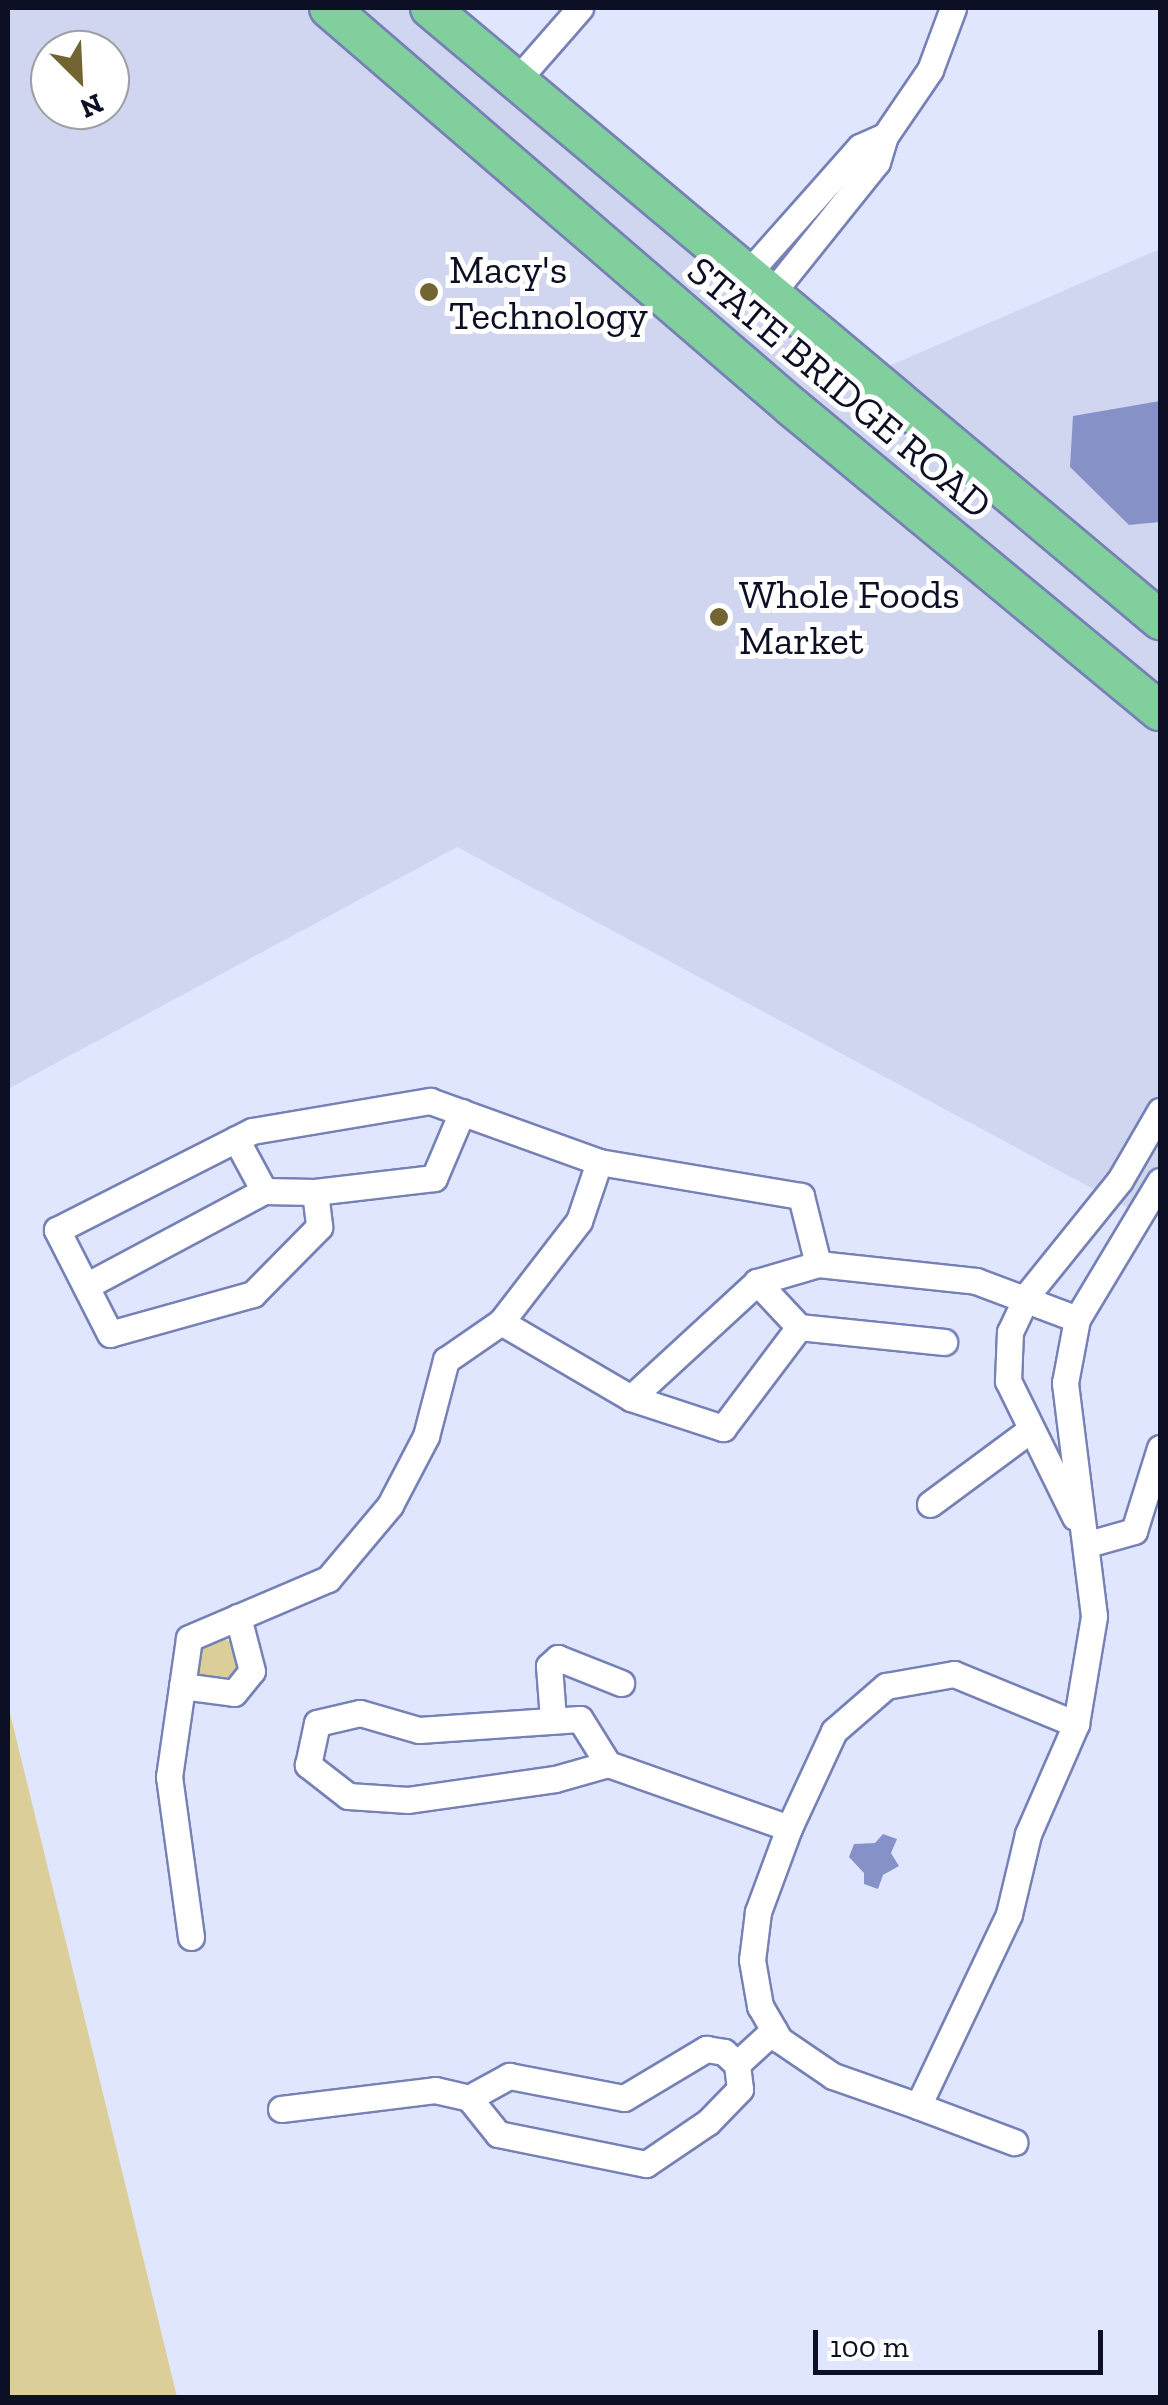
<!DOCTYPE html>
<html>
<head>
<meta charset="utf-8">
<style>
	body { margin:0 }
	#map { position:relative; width:1168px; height:2405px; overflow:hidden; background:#e0e6fe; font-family:"Zilla Slab",serif }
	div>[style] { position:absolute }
	.built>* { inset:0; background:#d0d6f0 }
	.green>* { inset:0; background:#dcce99 }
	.round { border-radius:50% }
	.water>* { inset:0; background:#8691c8 }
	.roads { filter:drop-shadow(2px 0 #7681b6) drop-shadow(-2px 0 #7681b6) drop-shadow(0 2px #7681b6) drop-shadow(0 -2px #7681b6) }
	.minor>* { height:25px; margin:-12.5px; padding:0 12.5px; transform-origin:12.5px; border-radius:12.5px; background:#fff }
	.highway>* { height:38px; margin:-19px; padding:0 19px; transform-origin:19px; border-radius:19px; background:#82cf9e }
	.dots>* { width:28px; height:28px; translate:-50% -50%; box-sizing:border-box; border:5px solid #fff; border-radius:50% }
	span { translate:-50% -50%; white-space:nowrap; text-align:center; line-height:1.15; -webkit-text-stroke:10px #fff; paint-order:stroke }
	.poi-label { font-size:40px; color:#0d1024 }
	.left { translate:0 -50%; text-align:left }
	.street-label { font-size:40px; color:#0d1024 }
	.frame { position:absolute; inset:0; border:10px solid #0d1024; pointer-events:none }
	.north { position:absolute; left:30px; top:30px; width:100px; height:100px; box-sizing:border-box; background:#fff; border:2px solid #9e9fa7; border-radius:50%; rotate:156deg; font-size:28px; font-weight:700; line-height:40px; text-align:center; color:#0d1024 }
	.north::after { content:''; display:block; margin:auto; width:35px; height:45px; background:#726532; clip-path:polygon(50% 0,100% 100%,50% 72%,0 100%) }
	.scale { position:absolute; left:813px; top:2330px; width:290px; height:45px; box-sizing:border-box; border:5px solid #0d1024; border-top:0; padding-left:12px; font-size:30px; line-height:35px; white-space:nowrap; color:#0d1024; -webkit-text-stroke:8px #fff; paint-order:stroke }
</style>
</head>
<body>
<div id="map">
	<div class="built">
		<div style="clip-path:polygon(evenodd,8px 8px,413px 8px,861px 378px,1160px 249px,1160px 1207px,1151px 1220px,457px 847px,8px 1089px,8px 8px,50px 50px,110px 50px,110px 110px,50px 110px,50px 50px)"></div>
	</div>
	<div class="green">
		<div class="round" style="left:194px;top:1637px;width:44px;height:44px"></div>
		<div style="clip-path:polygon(8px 1705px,131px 2208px,177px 2397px,8px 2397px)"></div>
	</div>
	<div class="water">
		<div style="clip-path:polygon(1160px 401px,1160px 522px,1129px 525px,1070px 467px,1073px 416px)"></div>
		<div style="clip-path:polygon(883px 1834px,897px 1839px,891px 1853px,899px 1866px,883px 1875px,878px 1889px,864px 1884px,864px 1873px,849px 1857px,854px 1844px,875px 1843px)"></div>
	</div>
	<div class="roads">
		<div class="minor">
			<div style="left:517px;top:80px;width:96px;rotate:-48.8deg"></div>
			<div style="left:748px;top:273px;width:169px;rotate:-48.4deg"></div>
			<div style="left:860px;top:147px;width:27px;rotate:-24deg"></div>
			<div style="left:772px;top:293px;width:168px;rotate:-51.3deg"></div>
			<div style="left:877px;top:162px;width:27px;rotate:-73deg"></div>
			<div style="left:885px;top:136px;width:80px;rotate:-55.7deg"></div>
			<div style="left:930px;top:70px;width:66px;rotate:-69.6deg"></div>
			<div style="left:462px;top:1112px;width:72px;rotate:113deg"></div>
			<div style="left:434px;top:1178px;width:120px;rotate:173.3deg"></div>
			<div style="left:315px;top:1192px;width:35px;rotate:83deg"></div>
			<div style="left:319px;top:1227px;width:94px;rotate:134.6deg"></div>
			<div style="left:253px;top:1294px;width:148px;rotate:164.4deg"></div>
			<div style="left:110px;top:1334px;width:117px;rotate:-117deg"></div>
			<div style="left:57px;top:1230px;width:219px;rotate:-26.9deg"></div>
			<div style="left:252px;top:1131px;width:181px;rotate:-9.6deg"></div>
			<div style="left:430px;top:1101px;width:180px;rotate:19.8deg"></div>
			<div style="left:599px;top:1162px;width:205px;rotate:9.6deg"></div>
			<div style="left:801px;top:1196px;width:70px;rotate:76deg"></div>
			<div style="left:818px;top:1264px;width:159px;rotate:6.1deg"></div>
			<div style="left:976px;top:1281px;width:108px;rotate:20.6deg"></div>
			<div style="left:236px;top:1139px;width:59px;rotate:61.7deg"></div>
			<div style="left:264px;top:1191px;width:51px;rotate:1.1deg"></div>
			<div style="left:599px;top:1162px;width:62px;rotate:108.7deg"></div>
			<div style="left:579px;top:1221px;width:128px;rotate:127.7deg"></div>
			<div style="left:501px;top:1322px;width:151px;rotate:30.3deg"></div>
			<div style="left:631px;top:1398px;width:171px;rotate:-42.6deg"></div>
			<div style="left:757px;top:1282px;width:64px;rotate:-16.4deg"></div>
			<div style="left:86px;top:1286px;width:202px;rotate:-28.1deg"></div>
			<div style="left:799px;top:1327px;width:146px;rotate:5.9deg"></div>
			<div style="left:631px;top:1398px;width:97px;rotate:18.1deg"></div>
			<div style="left:723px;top:1428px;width:126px;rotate:-53deg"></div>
			<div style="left:799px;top:1327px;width:62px;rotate:-133deg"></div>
			<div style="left:930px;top:1504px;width:124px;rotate:-36.5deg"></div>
			<div style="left:1075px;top:1517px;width:152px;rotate:-116.2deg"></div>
			<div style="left:1008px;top:1381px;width:49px;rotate:-87.7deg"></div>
			<div style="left:1010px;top:1332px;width:42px;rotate:-64.7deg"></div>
			<div style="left:1028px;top:1294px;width:146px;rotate:-51.1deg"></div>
			<div style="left:1120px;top:1180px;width:80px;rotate:-59.9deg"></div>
			<div style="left:1088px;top:1544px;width:48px;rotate:-15.8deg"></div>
			<div style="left:1134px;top:1531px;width:87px;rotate:-72.6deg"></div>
			<div style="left:182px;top:1686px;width:52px;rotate:7.7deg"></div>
			<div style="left:234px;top:1693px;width:28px;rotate:-51deg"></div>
			<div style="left:252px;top:1671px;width:56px;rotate:-104.5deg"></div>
			<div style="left:553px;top:1719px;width:53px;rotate:-94.3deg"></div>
			<div style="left:549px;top:1666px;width:12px;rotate:-42deg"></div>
			<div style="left:558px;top:1658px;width:68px;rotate:21.6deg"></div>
			<div style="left:608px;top:1764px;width:55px;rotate:164.2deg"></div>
			<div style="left:555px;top:1779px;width:148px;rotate:171.9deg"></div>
			<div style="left:408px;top:1800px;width:60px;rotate:-176.2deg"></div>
			<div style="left:348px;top:1796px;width:51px;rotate:-142.2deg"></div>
			<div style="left:308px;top:1765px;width:43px;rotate:-77.9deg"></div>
			<div style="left:317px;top:1723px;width:44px;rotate:-13.1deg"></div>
			<div style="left:360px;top:1713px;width:61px;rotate:16.1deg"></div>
			<div style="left:419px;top:1730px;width:161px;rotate:-3.9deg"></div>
			<div style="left:580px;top:1719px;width:53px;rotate:58.1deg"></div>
			<div style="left:608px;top:1764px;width:192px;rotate:19.5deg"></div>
			<div style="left:789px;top:1828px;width:107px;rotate:-65.1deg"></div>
			<div style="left:834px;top:1731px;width:69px;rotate:-40.9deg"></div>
			<div style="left:886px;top:1686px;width:69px;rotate:-10deg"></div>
			<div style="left:954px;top:1674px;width:132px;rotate:22.3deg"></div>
			<div style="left:1076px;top:1724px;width:109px;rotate:-80.5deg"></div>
			<div style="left:1094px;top:1616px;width:235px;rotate:-97.1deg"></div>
			<div style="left:1065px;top:1383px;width:65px;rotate:-79.4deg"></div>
			<div style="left:1077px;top:1319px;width:161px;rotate:-59deg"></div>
			<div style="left:789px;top:1828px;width:90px;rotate:110.3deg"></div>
			<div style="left:758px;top:1912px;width:48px;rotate:97.1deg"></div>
			<div style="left:752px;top:1960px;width:47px;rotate:80.1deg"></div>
			<div style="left:760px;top:2006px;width:39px;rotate:60deg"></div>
			<div style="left:780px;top:2040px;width:64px;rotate:34.2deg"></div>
			<div style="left:833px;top:2076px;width:90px;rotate:19.4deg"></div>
			<div style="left:918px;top:2106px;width:212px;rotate:-64.6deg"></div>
			<div style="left:1009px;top:1914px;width:82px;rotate:-76.6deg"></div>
			<div style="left:1028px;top:1834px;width:120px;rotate:-66.4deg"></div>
			<div style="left:191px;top:1937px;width:162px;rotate:-97.8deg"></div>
			<div style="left:169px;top:1777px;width:140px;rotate:-81.8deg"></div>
			<div style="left:189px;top:1638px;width:151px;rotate:-23deg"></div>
			<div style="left:328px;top:1579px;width:97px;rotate:-50deg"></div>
			<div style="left:390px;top:1505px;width:78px;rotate:-62.4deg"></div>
			<div style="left:426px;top:1436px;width:79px;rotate:-75.3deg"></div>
			<div style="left:446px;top:1360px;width:67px;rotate:-34.6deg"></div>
			<div style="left:469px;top:2098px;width:46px;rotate:-28.8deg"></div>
			<div style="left:509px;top:2076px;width:117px;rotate:10.8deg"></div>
			<div style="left:624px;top:2098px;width:96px;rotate:-30.9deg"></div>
			<div style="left:706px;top:2049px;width:18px;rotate:9deg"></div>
			<div style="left:724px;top:2052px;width:18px;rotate:43deg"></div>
			<div style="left:918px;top:2106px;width:103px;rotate:20.6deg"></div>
			<div style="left:281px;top:2109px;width:155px;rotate:-7deg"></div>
			<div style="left:435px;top:2090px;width:35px;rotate:13deg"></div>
			<div style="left:469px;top:2098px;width:46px;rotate:51.1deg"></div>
			<div style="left:498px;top:2134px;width:151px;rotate:11.5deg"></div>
			<div style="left:646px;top:2164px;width:75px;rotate:-34.1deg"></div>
			<div style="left:708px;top:2122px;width:46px;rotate:-45.9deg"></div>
			<div style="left:740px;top:2089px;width:25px;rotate:-97deg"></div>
			<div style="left:737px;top:2064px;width:50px;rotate:-42.6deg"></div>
		</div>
		<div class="highway">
			<div style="left:329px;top:8px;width:611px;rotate:40.75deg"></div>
			<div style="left:792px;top:407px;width:477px;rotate:39.6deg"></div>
			<div style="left:430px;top:8px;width:953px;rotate:39.97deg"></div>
		</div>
	</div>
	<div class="dots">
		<div style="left:429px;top:292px;background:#726532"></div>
		<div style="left:719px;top:617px;background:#726532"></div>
	</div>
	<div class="poi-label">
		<span class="left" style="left:449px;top:292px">Macy's<br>Technology</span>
		<span class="left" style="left:739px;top:617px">Whole Foods<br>Market</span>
	</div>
	<div class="street-label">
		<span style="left:840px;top:387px;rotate:40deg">STATE BRIDGE ROAD</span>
	</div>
	<div class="frame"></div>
	<div class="north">N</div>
	<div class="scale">100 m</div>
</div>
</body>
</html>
